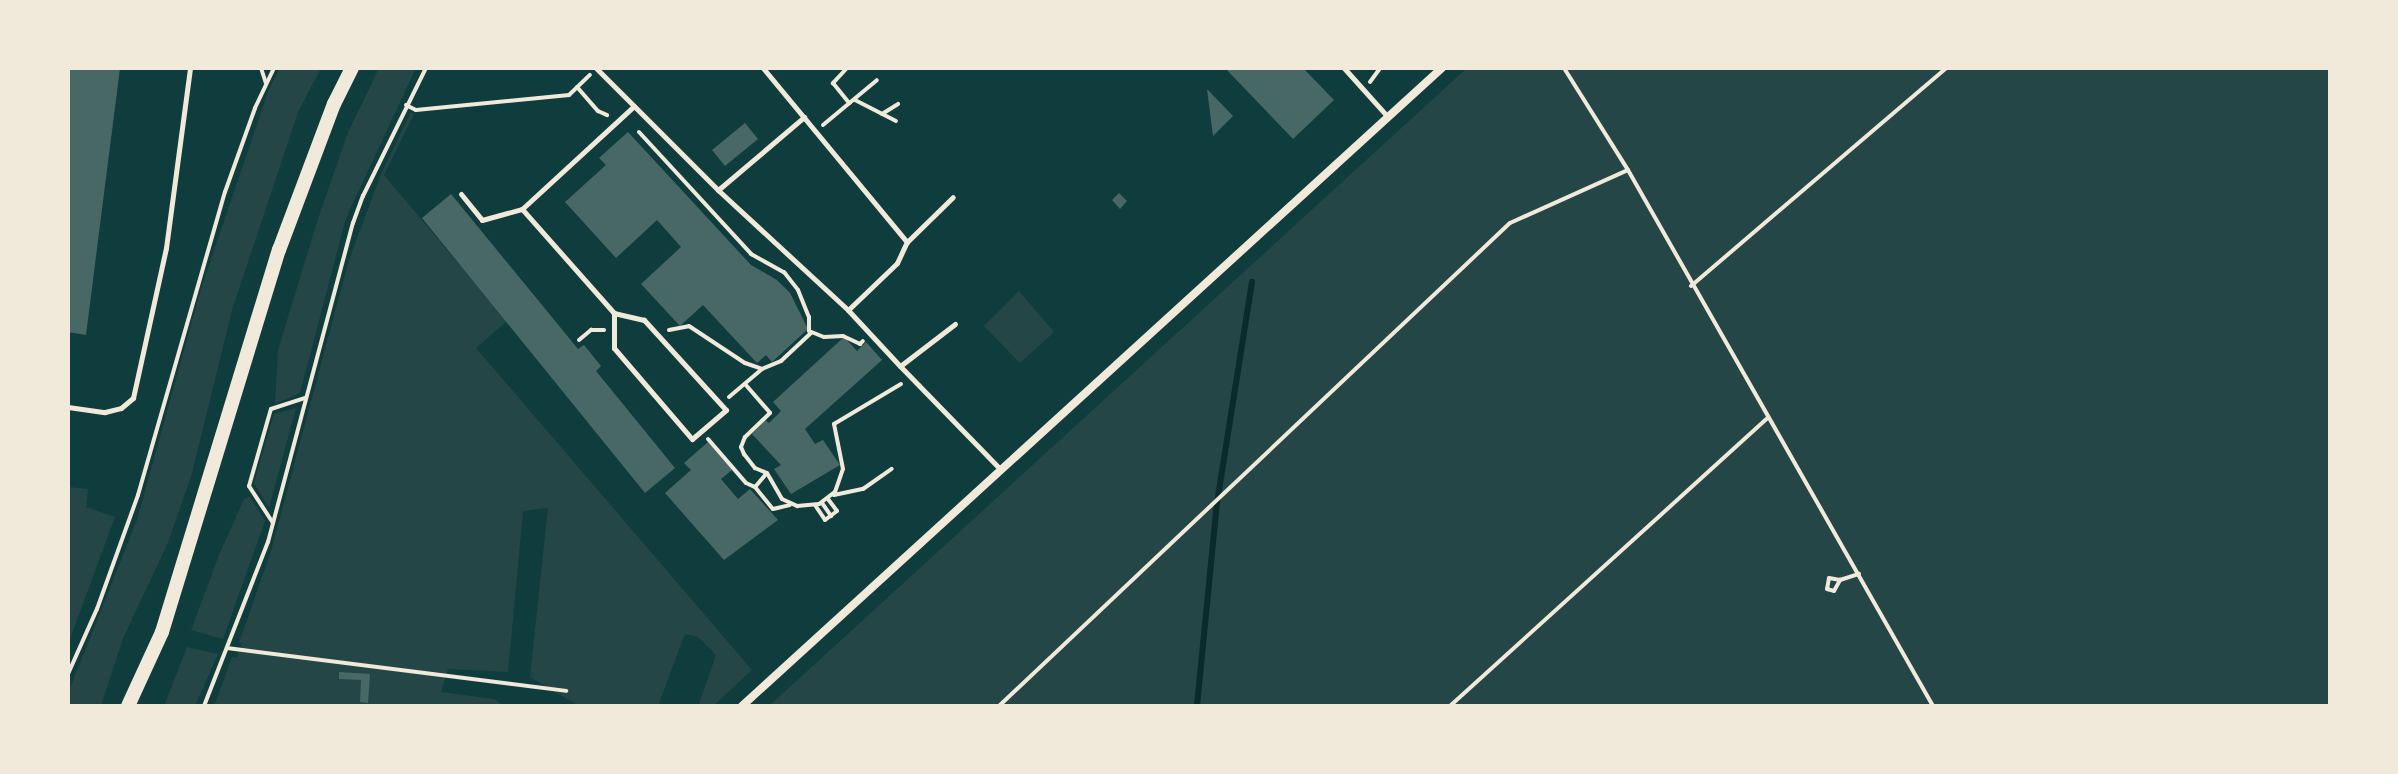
<!DOCTYPE html>
<html>
<head>
<meta charset="utf-8">
<style>
	body { margin:0 }
	#map { position:relative; width:2398px; height:774px; overflow:hidden; background:#0f3d3e; font-family:Helvetica,sans-serif }
	div>[style] { position:absolute }
	.green>* { inset:0; background:#244646 }
	.stream>* { height:6px; margin:-3px; padding:0 3px; transform-origin:3px; border-radius:3px; background:#0a2a2b }
	.building>* { inset:0; background:#486865 }
	.path>* { height:4px; margin:-2px; padding:0 2px; transform-origin:2px; border-radius:2px; background:#f1e9da }
	.service>* { height:5px; margin:-2.5px; padding:0 2.5px; transform-origin:2.5px; border-radius:2.5px; background:#f1e9da }
	.minor>* { height:8px; margin:-4px; padding:0 4px; transform-origin:4px; border-radius:4px; background:#f1e9da }
	.secondary>* { height:14px; margin:-7px; padding:0 7px; transform-origin:7px; border-radius:7px; background:#f1e9da }
	span { translate:-50% -50%; white-space:nowrap; text-align:center; line-height:1.15; -webkit-text-stroke:6px #f1e9da; paint-order:stroke }
	.frame { position:absolute; inset:0; border:70px solid #f1e9da; pointer-events:none }
</style>
</head>
<body>
<div id="map">
	<div class="green">
		<div style="clip-path:polygon(280px 68px,321px 68px,298px 112px,232px 310px,191px 477px,167px 545px,123px 638px,101px 706px,68px 706px,68px 693px,137px 520px,201px 289px,269px 89px)"></div>
		<div style="clip-path:polygon(379px 68px,416px 68px,346px 218px,300px 393px,275px 404px,278px 350px,317px 222px,347px 135px)"></div>
		<div style="clip-path:polygon(1467px 68px,2330px 68px,2330px 706px,769px 706px)"></div>
		<div style="clip-path:polygon(411px 112px,414px 114px,384px 175px,507px 321px,476px 348px,752px 670px,713px 706px,699px 704px,716px 655px,698px 637px,685px 634px,658px 706px,579px 706px,530px 677px,548px 508px,523px 511px,508px 672px,448px 669px,441px 692px,494px 699px,504px 706px,214px 706px,232px 657px,237px 658px,242px 644px,239px 643px,271px 551px,349px 260px,381px 174px)"></div>
		<div style="clip-path:polygon(1019px 291px,1054px 332px,1020px 363px,984px 326px)"></div>
		<div style="clip-path:polygon(296px 408px,269px 508px,254px 483px,274px 414px)"></div>
		<div style="clip-path:polygon(68px 487px,88px 489px,86px 507px,115px 517px,68px 644px)"></div>
		<div style="clip-path:polygon(250px 497px,265px 521px,223px 639px,191px 630px,219px 555px,244px 499px)"></div>
		<div style="clip-path:polygon(187px 647px,218px 654px,195px 706px,164px 706px)"></div>
	</div>
	<div class="stream">
		<div style="left:1197px;top:706px;width:204px;rotate:-84.4deg"></div>
		<div style="left:1217px;top:503px;width:224px;rotate:-81deg"></div>
	</div>
	<div class="building">
		<div style="clip-path:polygon(68px 68px,120px 68px,86px 335px,68px 332px)"></div>
		<div style="clip-path:polygon(1225px 68px,1303px 68px,1334px 100px,1293px 139px)"></div>
		<div style="clip-path:polygon(1207px 89px,1233px 116px,1213px 136px)"></div>
		<div style="clip-path:polygon(745px 123px,758px 139px,725px 166px,712px 150px)"></div>
		<div style="clip-path:polygon(628px 132px,751px 265px,777px 280px,790px 293px,808px 329px,772px 362px,766px 355px,757px 363px,703px 305px,680px 326px,641px 284px,681px 247px,657px 220px,616px 258px,565px 202px,606px 165px,599px 158px)"></div>
		<div style="clip-path:polygon(1119px 193px,1127px 201px,1120px 209px,1112px 200px)"></div>
		<div style="clip-path:polygon(451px 194px,578px 349px,584px 345px,601px 366px,596px 371px,675px 468px,645px 493px,422px 218px)"></div>
		<div style="clip-path:polygon(844px 337px,857px 351px,866px 342px,882px 360px,805px 429px,815px 444px,823px 440px,840px 465px,791px 494px,774px 469px,781px 465px,752px 434px,765px 420px,769px 423px,781px 411px,773px 402px)"></div>
		<div style="clip-path:polygon(708px 442px,732px 470px,721px 479px,738px 499px,750px 489px,778px 520px,724px 560px,665px 493px,691px 470px,684px 463px)"></div>
		<div style="clip-path:polygon(339px 672px,370px 674px,368px 703px,360px 702px,361px 680px,339px 679px)"></div>
	</div>
	<div class="path">
		<div style="left:261px;top:68px;width:16px;rotate:72deg"></div>
		<div style="left:847px;top:68px;width:21px;rotate:133deg"></div>
		<div style="left:833px;top:83px;width:26px;rotate:51deg"></div>
		<div style="left:1564px;top:68px;width:120px;rotate:57.9deg"></div>
		<div style="left:1628px;top:170px;width:617px;rotate:60.36deg"></div>
		<div style="left:1370px;top:82px;width:17px;rotate:-54deg"></div>
		<div style="left:577px;top:87px;width:32px;rotate:49deg"></div>
		<div style="left:598px;top:111px;width:10px;rotate:24deg"></div>
		<div style="left:855px;top:100px;width:46px;rotate:27.1deg"></div>
		<div style="left:406px;top:105px;width:11px;rotate:27deg"></div>
		<div style="left:416px;top:110px;width:154px;rotate:-5.6deg"></div>
		<div style="left:569px;top:95px;width:29px;rotate:-44deg"></div>
		<div style="left:882px;top:114px;width:19px;rotate:-32deg"></div>
		<div style="left:823px;top:125px;width:70px;rotate:-39.8deg"></div>
		<div style="left:639px;top:132px;width:166px;rotate:47.4deg"></div>
		<div style="left:751px;top:254px;width:38px;rotate:29deg"></div>
		<div style="left:784px;top:272px;width:23px;rotate:52deg"></div>
		<div style="left:798px;top:290px;width:29px;rotate:68deg"></div>
		<div style="left:809px;top:317px;width:14px;rotate:90deg"></div>
		<div style="left:809px;top:331px;width:16px;rotate:22deg"></div>
		<div style="left:824px;top:337px;width:19px;rotate:-3deg"></div>
		<div style="left:843px;top:336px;width:19px;rotate:25deg"></div>
		<div style="left:860px;top:344px;width:4px;rotate:-45deg"></div>
		<div style="left:1691px;top:286px;width:335px;rotate:-40.5deg"></div>
		<div style="left:669px;top:330px;width:20px;rotate:-11deg"></div>
		<div style="left:689px;top:326px;width:67px;rotate:33.5deg"></div>
		<div style="left:745px;top:363px;width:18px;rotate:19deg"></div>
		<div style="left:579px;top:340px;width:16px;rotate:-40deg"></div>
		<div style="left:591px;top:330px;width:13px"></div>
		<div style="left:745px;top:384px;width:38px;rotate:49deg"></div>
		<div style="left:770px;top:413px;width:35px;rotate:136deg"></div>
		<div style="left:745px;top:437px;width:11px;rotate:112deg"></div>
		<div style="left:741px;top:447px;width:8px;rotate:67deg"></div>
		<div style="left:744px;top:454px;width:18px;rotate:52deg"></div>
		<div style="left:755px;top:468px;width:13px;rotate:23deg"></div>
		<div style="left:767px;top:473px;width:30px;rotate:60deg"></div>
		<div style="left:782px;top:499px;width:17px;rotate:25deg"></div>
		<div style="left:797px;top:506px;width:22px;rotate:-5deg"></div>
		<div style="left:819px;top:504px;width:20px;rotate:-37deg"></div>
		<div style="left:835px;top:492px;width:24px;rotate:-71deg"></div>
		<div style="left:843px;top:469px;width:46px;rotate:-101.3deg"></div>
		<div style="left:834px;top:424px;width:78px;rotate:-30.8deg"></div>
		<div style="left:729px;top:397px;width:43px;rotate:-40.3deg"></div>
		<div style="left:762px;top:369px;width:21px;rotate:-23deg"></div>
		<div style="left:781px;top:361px;width:41px;rotate:-43deg"></div>
		<div style="left:708px;top:439px;width:58px;rotate:49.2deg"></div>
		<div style="left:746px;top:483px;width:10px;rotate:24deg"></div>
		<div style="left:766px;top:474px;width:17px;rotate:130deg"></div>
		<div style="left:755px;top:487px;width:28px;rotate:51deg"></div>
		<div style="left:773px;top:509px;width:17px;rotate:-13deg"></div>
		<div style="left:834px;top:495px;width:30px;rotate:-12deg"></div>
		<div style="left:863px;top:489px;width:35px;rotate:-35deg"></div>
		<div style="left:822px;top:503px;width:16px;rotate:55deg"></div>
		<div style="left:815px;top:505px;width:18px;rotate:56deg"></div>
		<div style="left:825px;top:520px;width:15px;rotate:-37deg"></div>
		<div style="left:837px;top:511px;width:15px;rotate:-127deg"></div>
		<div style="left:273px;top:523px;width:44px;rotate:-123deg"></div>
		<div style="left:249px;top:486px;width:80px;rotate:-74.1deg"></div>
		<div style="left:271px;top:409px;width:36px;rotate:-18deg"></div>
		<div style="left:1840px;top:580px;width:11px;rotate:-170deg"></div>
		<div style="left:1829px;top:578px;width:11px;rotate:100deg"></div>
		<div style="left:1827px;top:589px;width:7px;rotate:16deg"></div>
		<div style="left:1834px;top:591px;width:13px;rotate:-61deg"></div>
		<div style="left:1840px;top:580px;width:20px;rotate:-18deg"></div>
		<div style="left:227px;top:648px;width:342px;rotate:7.2deg"></div>
		<div style="left:68px;top:674px;width:71px;rotate:-66deg"></div>
		<div style="left:97px;top:609px;width:121px;rotate:-70.2deg"></div>
		<div style="left:138px;top:495px;width:315px;rotate:-74deg"></div>
		<div style="left:225px;top:192px;width:89px;rotate:-70.3deg"></div>
		<div style="left:255px;top:108px;width:44px;rotate:-64.6deg"></div>
		<div style="left:204px;top:706px;width:176px;rotate:-68.7deg"></div>
		<div style="left:268px;top:542px;width:330px;rotate:-75.1deg"></div>
		<div style="left:353px;top:223px;width:29px;rotate:-70deg"></div>
		<div style="left:363px;top:196px;width:143px;rotate:-63.8deg"></div>
		<div style="left:999px;top:706px;width:703px;rotate:-43.39deg"></div>
		<div style="left:1510px;top:223px;width:129px;rotate:-24.2deg"></div>
		<div style="left:1450px;top:706px;width:429px;rotate:-42.2deg"></div>
	</div>
	<div class="service">
		<div style="left:596px;top:68px;width:173px;rotate:45deg"></div>
		<div style="left:718px;top:190px;width:177px;rotate:42.7deg"></div>
		<div style="left:848px;top:310px;width:76px;rotate:47.1deg"></div>
		<div style="left:763px;top:68px;width:226px;rotate:50.4deg"></div>
		<div style="left:1344px;top:68px;width:66px;rotate:48.1deg"></div>
		<div style="left:718px;top:190px;width:113px;rotate:-40.3deg"></div>
		<div style="left:461px;top:194px;width:33px;rotate:51deg"></div>
		<div style="left:482px;top:220px;width:41px;rotate:-15.4deg"></div>
		<div style="left:848px;top:310px;width:68px;rotate:-43.8deg"></div>
		<div style="left:897px;top:263px;width:23px;rotate:-65deg"></div>
		<div style="left:907px;top:242px;width:64px;rotate:-44.4deg"></div>
		<div style="left:614px;top:313px;width:35px;rotate:90deg"></div>
		<div style="left:614px;top:348px;width:120px;rotate:49.4deg"></div>
		<div style="left:692px;top:439px;width:45px;rotate:-40.5deg"></div>
		<div style="left:726px;top:410px;width:122px;rotate:-132.3deg"></div>
		<div style="left:644px;top:320px;width:31px;rotate:-167deg"></div>
		<div style="left:614px;top:313px;width:139px;rotate:-131.5deg"></div>
		<div style="left:522px;top:209px;width:152px;rotate:-42.6deg"></div>
		<div style="left:955px;top:324px;width:69px;rotate:142.6deg"></div>
		<div style="left:900px;top:366px;width:144px;rotate:45.8deg"></div>
		<div style="left:68px;top:407px;width:37px;rotate:8deg"></div>
		<div style="left:105px;top:412px;width:16px;rotate:-14deg"></div>
		<div style="left:121px;top:408px;width:16px;rotate:-40deg"></div>
		<div style="left:133px;top:398px;width:154px;rotate:-77.6deg"></div>
		<div style="left:166px;top:248px;width:182px;rotate:-82.4deg"></div>
	</div>
	<div class="minor">
		<div style="left:742px;top:706px;width:947px;rotate:-42.35deg"></div>
	</div>
	<div class="secondary">
		<div style="left:128px;top:706px;width:81px;rotate:-65.3deg"></div>
		<div style="left:162px;top:632px;width:400px;rotate:-73deg"></div>
		<div style="left:279px;top:250px;width:156px;rotate:-69.4deg"></div>
		<div style="left:334px;top:104px;width:40px;rotate:-63.4deg"></div>
	</div>
	<div class="frame"></div>
</div>
</body>
</html>
